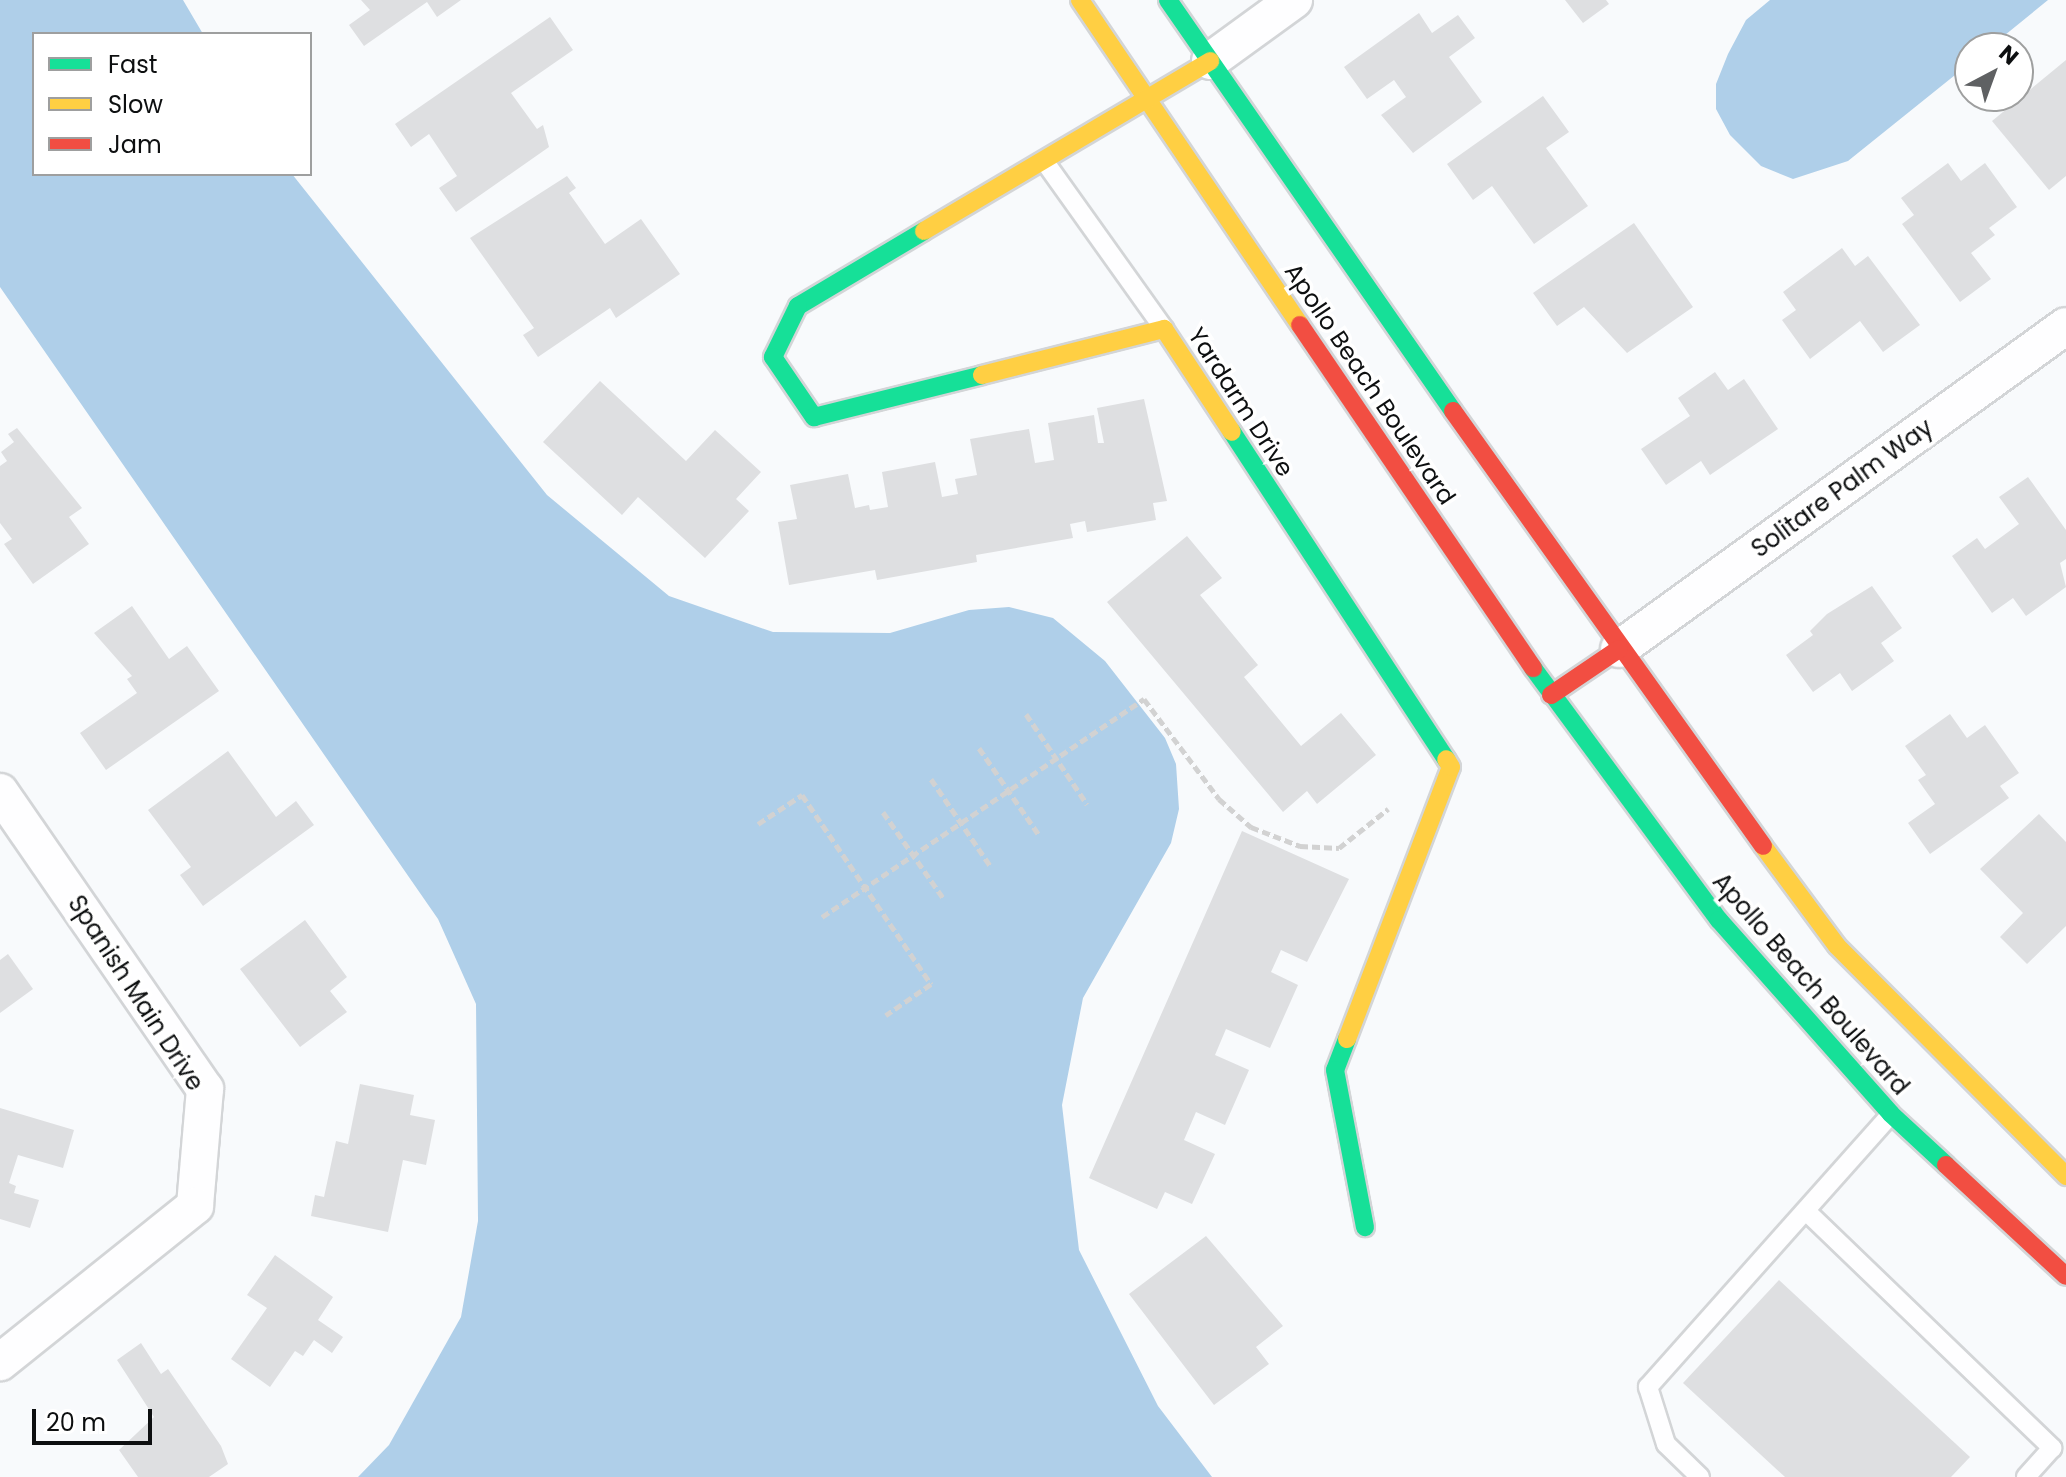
<!DOCTYPE html>
<html>
<head>
<meta charset="utf-8">
<style>
	body { margin:0 }
	#map { position:relative; width:2066px; height:1477px; overflow:hidden; background:#f8fafc; font-family:Poppins,sans-serif }
	div>[style] { position:absolute }
	.water>* { inset:0; background:#afcfe9 }
	.building>* { inset:0; background:#dedfe1 }
	.path>* { height:5px; margin-top:-2.5px; transform-origin:0; background:repeating-linear-gradient(90deg,#d2d2d2 0 8px,transparent 0 12px) }
	.roads { filter:drop-shadow(2px 0 #d3d5d7) drop-shadow(-2px 0 #d3d5d7) drop-shadow(0 2px #d3d5d7) drop-shadow(0 -2px #d3d5d7) }
	.lane>* { height:18px; margin:-9px; padding:0 9px; transform-origin:9px; border-radius:9px; background:#fefeff }
	.street>* { height:36px; margin:-18px; padding:0 18px; transform-origin:18px; border-radius:18px; background:#fefeff }
	.fast>* { height:18px; margin:-9px; padding:0 9px; transform-origin:9px; border-radius:9px; background:#16e098 }
	.slow>* { height:18px; margin:-9px; padding:0 9px; transform-origin:9px; border-radius:9px; background:#ffcf43 }
	.jam>* { height:18px; margin:-9px; padding:0 9px; transform-origin:9px; border-radius:9px; background:#f24e42 }
	span { translate:-50% -50%; white-space:nowrap; text-align:center; line-height:1.15; -webkit-text-stroke:7px #fff; paint-order:stroke }
	.street-label { font-size:24px; color:#0d0f10 }
	.legend { position:absolute; left:32px; top:32px; width:280px; height:144px; box-sizing:border-box; background:#fff; border:2px solid #9e9f9f; margin:0; padding:10px 14px; list-style:none; font-size:24px; color:#0d0f10 }
	.legend li { display:flex; align-items:center; gap:16px; height:40px }
	.legend b { width:40px; border:2px solid #9e9f9f }
	.north { position:absolute; left:1954px; top:32px; width:80px; height:80px; box-sizing:border-box; background:#fff; border:2px solid #9e9f9f; border-radius:50%; rotate:41deg; font-size:22px; font-weight:700; line-height:32px; text-align:center; color:#0d0f10 }
	.north::after { content:''; display:block; margin:auto; width:28px; height:36px; background:#5f6163; clip-path:polygon(50% 0,100% 100%,50% 72%,0 100%) }
	.scale { position:absolute; left:32px; top:1409px; width:120px; height:36px; box-sizing:border-box; border:4px solid #0d0f10; border-top:0; padding-left:10px; font-size:24px; line-height:28px; white-space:nowrap; color:#0d0f10; -webkit-text-stroke:6px #fff; paint-order:stroke }
</style>
</head>
<body>
<div id="map">
	<div class="water">
		<div style="clip-path:polygon(0 0,183px 0,203px 34px,34px 34px,34px 174px,292px 174px,547px 495px,669px 596px,773px 632px,890px 633px,969px 610px,1009px 607px,1053px 618px,1105px 661px,1165px 738px,1176px 764px,1179px 809px,1171px 843px,1083px 998px,1062px 1105px,1079px 1250px,1158px 1406px,1212px 1477px,358px 1477px,389px 1445px,461px 1317px,478px 1221px,476px 1004px,438px 919px,0 287px)"></div>
		<div style="clip-path:polygon(1770px 0,2048px 0,1989px 48px,1970px 48px,1970px 63px,1848px 161px,1793px 179px,1761px 166px,1730px 135px,1716px 109px,1716px 84px,1728px 54px,1746px 20px)"></div>
	</div>
	<div class="building">
		<div style="clip-path:polygon(361px 0,461px 0,437px 17px,427px 2px,364px 46px,349px 25px,370px 10px)"></div>
		<div style="clip-path:polygon(1565px 0,1606px 0,1609px 4px,1583px 23px)"></div>
		<div style="clip-path:polygon(1419px 13px,1432px 33px,1458px 15px,1475px 38px,1449px 57px,1482px 102px,1413px 153px,1381px 115px,1406px 97px,1394px 80px,1367px 99px,1344px 67px)"></div>
		<div style="clip-path:polygon(550px 17px,573px 50px,511px 93px,537px 129px,543px 125px,549px 147px,456px 212px,439px 188px,457px 176px,429px 134px,411px 147px,395px 124px)"></div>
		<div style="clip-path:polygon(2066px 60px,2066px 176px,2049px 190px,1992px 121px)"></div>
		<div style="clip-path:polygon(1543px 96px,1569px 132px,1546px 148px,1588px 206px,1534px 244px,1492px 186px,1473px 200px,1447px 164px)"></div>
		<div style="clip-path:polygon(1948px 163px,1961px 181px,1985px 163px,2017px 207px,1989px 228px,1995px 235px,1971px 253px,1991px 279px,1960px 302px,1902px 224px,1914px 215px,1901px 198px)"></div>
		<div style="clip-path:polygon(567px 176px,576px 188px,569px 193px,605px 244px,641px 219px,680px 274px,616px 318px,610px 308px,538px 357px,523px 335px,534px 328px,470px 238px)"></div>
		<div style="clip-path:polygon(1634px 223px,1693px 307px,1627px 353px,1584px 307px,1557px 326px,1533px 293px)"></div>
		<div style="clip-path:polygon(1842px 248px,1855px 266px,1868px 256px,1920px 325px,1883px 352px,1860px 321px,1810px 359px,1782px 320px,1796px 310px,1783px 292px)"></div>
		<div style="clip-path:polygon(1715px 372px,1728px 390px,1744px 379px,1778px 429px,1710px 475px,1701px 461px,1666px 485px,1641px 449px,1690px 416px,1678px 398px)"></div>
		<div style="clip-path:polygon(600px 381px,686px 461px,715px 430px,761px 472px,736px 499px,749px 511px,705px 558px,638px 497px,622px 515px,543px 442px)"></div>
		<div style="clip-path:polygon(1144px 399px,1167px 501px,1153px 503px,1156px 520px,1087px 532px,1085px 521px,1070px 524px,1073px 538px,976px 555px,977px 562px,877px 580px,875px 570px,789px 585px,778px 522px,797px 519px,790px 485px,848px 474px,855px 508px,869px 505px,870px 510px,888px 507px,882px 472px,935px 462px,942px 497px,958px 494px,955px 479px,977px 475px,970px 439px,1029px 429px,1035px 463px,1054px 460px,1048px 423px,1094px 415px,1098px 443px,1104px 443px,1097px 408px)"></div>
		<div style="clip-path:polygon(17px 428px,82px 508px,69px 517px,89px 544px,33px 584px,4px 544px,12px 539px,0 523px,0 466px,7px 461px,1px 452px,14px 442px,8px 434px)"></div>
		<div style="clip-path:polygon(2028px 477px,2066px 530px,2066px 559px,2060px 563px,2066px 587px,2026px 616px,2013px 598px,1992px 613px,1952px 556px,1977px 538px,1985px 549px,2019px 524px,1999px 497px)"></div>
		<div style="clip-path:polygon(1187px 536px,1222px 578px,1200px 595px,1258px 665px,1244px 677px,1301px 746px,1341px 713px,1376px 755px,1317px 804px,1307px 791px,1283px 812px,1107px 602px)"></div>
		<div style="clip-path:polygon(1872px 586px,1902px 628px,1881px 643px,1894px 661px,1852px 691px,1840px 673px,1813px 692px,1786px 655px,1813px 635px,1810px 631px,1827px 614px)"></div>
		<div style="clip-path:polygon(132px 606px,169px 659px,187px 646px,219px 691px,106px 770px,80px 733px,137px 693px,127px 679px,132px 676px,94px 633px)"></div>
		<div style="clip-path:polygon(1950px 714px,1967px 738px,1985px 725px,2019px 773px,2000px 786px,2009px 798px,1930px 854px,1908px 823px,1935px 804px,1918px 780px,1926px 775px,1905px 746px)"></div>
		<div style="clip-path:polygon(228px 751px,276px 817px,296px 801px,314px 825px,203px 906px,180px 875px,191px 867px,148px 810px)"></div>
		<div style="clip-path:polygon(2039px 814px,2066px 842px,2066px 926px,2027px 964px,2000px 937px,2023px 913px,1980px 869px)"></div>
		<div style="clip-path:polygon(1242px 831px,1349px 879px,1307px 962px,1281px 950px,1271px 972px,1298px 985px,1270px 1048px,1226px 1029px,1215px 1055px,1249px 1070px,1225px 1125px,1196px 1112px,1184px 1140px,1215px 1154px,1192px 1204px,1165px 1192px,1157px 1209px,1089px 1178px)"></div>
		<div style="clip-path:polygon(305px 920px,347px 977px,330px 991px,347px 1012px,300px 1047px,240px 969px)"></div>
		<div style="clip-path:polygon(8px 954px,33px 989px,0 1013px,0 960px)"></div>
		<div style="clip-path:polygon(360px 1084px,414px 1095px,410px 1115px,435px 1120px,426px 1165px,403px 1160px,388px 1232px,311px 1216px,315px 1195px,324px 1197px,336px 1141px,348px 1144px)"></div>
		<div style="clip-path:polygon(0 1108px,74px 1130px,63px 1168px,18px 1155px,9px 1183px,16px 1186px,14px 1193px,39px 1200px,30px 1228px,0 1219px)"></div>
		<div style="clip-path:polygon(1206px 1236px,1283px 1326px,1256px 1347px,1269px 1364px,1214px 1405px,1129px 1294px)"></div>
		<div style="clip-path:polygon(275px 1255px,333px 1297px,318px 1320px,343px 1337px,332px 1353px,314px 1340px,303px 1356px,295px 1351px,270px 1387px,231px 1359px,267px 1308px,247px 1295px)"></div>
		<div style="clip-path:polygon(1779px 1280px,1970px 1457px,1951px 1477px,1785px 1477px,1683px 1383px)"></div>
		<div style="clip-path:polygon(141px 1343px,161px 1374px,168px 1369px,221px 1446px,228px 1464px,209px 1477px,138px 1477px,119px 1450px,154px 1417px,117px 1360px)"></div>
	</div>
	<div class="path">
		<div style="left:1026px;top:714px;width:109px;rotate:55.9deg"></div>
		<div style="left:979px;top:748px;width:106px;rotate:55.4deg"></div>
		<div style="left:931px;top:779px;width:107px;rotate:55.7deg"></div>
		<div style="left:883px;top:812px;width:106px;rotate:55deg"></div>
		<div style="left:758px;top:824px;width:53px;rotate:-33.4deg"></div>
		<div style="left:802px;top:795px;width:229px;rotate:55.7deg"></div>
		<div style="left:931px;top:984px;width:55px;rotate:145.4deg"></div>
		<div style="left:822px;top:917px;width:389px;rotate:-34.1deg"></div>
		<div style="left:1144px;top:699px;width:125px;rotate:53.1deg"></div>
		<div style="left:1219px;top:799px;width:43px;rotate:41.2deg"></div>
		<div style="left:1251px;top:827px;width:53px;rotate:21.2deg"></div>
		<div style="left:1300px;top:846px;width:39px;rotate:3deg"></div>
		<div style="left:1339px;top:848px;width:63px;rotate:-38.5deg"></div>
	</div>
	<div class="roads">
		<div class="lane">
			<div style="left:1045px;top:162px;width:205px;rotate:54.5deg"></div>
			<div style="left:1806px;top:1211px;width:342px;rotate:43.9deg"></div>
			<div style="left:2052px;top:1448px;width:39px;rotate:132deg"></div>
			<div style="left:1700px;top:1477px;width:47px;rotate:-135.9deg"></div>
			<div style="left:1666px;top:1444px;width:60px;rotate:-107.5deg"></div>
			<div style="left:1648px;top:1387px;width:365px;rotate:-48.3deg"></div>
		</div>
		<div class="street">
			<div style="left:1210px;top:61px;width:104px;rotate:-36deg"></div>
			<div style="left:1619px;top:649px;width:551px;rotate:-35.85deg"></div>
			<div style="left:0;top:792px;width:361px;rotate:55.4deg"></div>
			<div style="left:205px;top:1089px;width:117px;rotate:94.9deg"></div>
			<div style="left:195px;top:1206px;width:250px;rotate:141.3deg"></div>
		</div>
		<div class="fast">
			<div style="left:1168px;top:0;width:500px;rotate:55.26deg"></div>
			<div style="left:924px;top:231px;width:147px;rotate:149.2deg"></div>
			<div style="left:798px;top:306px;width:57px;rotate:116.1deg"></div>
			<div style="left:773px;top:357px;width:73px;rotate:55.7deg"></div>
			<div style="left:814px;top:417px;width:173px;rotate:-14deg"></div>
			<div style="left:1232px;top:432px;width:391px;rotate:56.8deg"></div>
			<div style="left:1533px;top:668px;width:313px;rotate:53.6deg"></div>
			<div style="left:1719px;top:920px;width:259px;rotate:48.4deg"></div>
			<div style="left:1891px;top:1114px;width:75px;rotate:42.8deg"></div>
			<div style="left:1347px;top:1039px;width:33px;rotate:111deg"></div>
			<div style="left:1335px;top:1070px;width:160px;rotate:79.2deg"></div>
		</div>
		<div class="slow">
			<div style="left:1080px;top:0;width:392px;rotate:55.9deg"></div>
			<div style="left:924px;top:231px;width:333px;rotate:-30.7deg"></div>
			<div style="left:982px;top:375px;width:188px;rotate:-14.2deg"></div>
			<div style="left:1164px;top:329px;width:123px;rotate:56.6deg"></div>
			<div style="left:1763px;top:846px;width:124px;rotate:53.5deg"></div>
			<div style="left:1837px;top:946px;width:325px;rotate:45.1deg"></div>
			<div style="left:1347px;top:1039px;width:291px;rotate:-69.1deg"></div>
			<div style="left:1451px;top:767px;width:9px;rotate:-122deg"></div>
		</div>
		<div class="jam">
			<div style="left:1300px;top:325px;width:415px;rotate:55.8deg"></div>
			<div style="left:1453px;top:411px;width:534px;rotate:54.52deg"></div>
			<div style="left:1551px;top:695px;width:82px;rotate:-34.1deg"></div>
			<div style="left:1946px;top:1165px;width:163px;rotate:42.8deg"></div>
		</div>
	</div>
	<div class="street-label">
		<span style="left:1370px;top:384px;rotate:56deg">Apollo Beach Boulevard</span>
		<span style="left:1241px;top:402px;rotate:57deg">Yardarm Drive</span>
		<span style="left:1842px;top:488px;rotate:-36deg">Solitare Palm Way</span>
		<span style="left:1811px;top:984px;rotate:49deg">Apollo Beach Boulevard</span>
		<span style="left:136px;top:993px;rotate:57deg">Spanish Main Drive</span>
	</div>
	<ul class="legend">
	<li><b style="height:10px;background:#16e098"></b>Fast</li>
	<li><b style="height:10px;background:#ffcf43"></b>Slow</li>
	<li><b style="height:10px;background:#f24e42"></b>Jam</li>
	</ul>
	<div class="north">N</div>
	<div class="scale">20 m</div>
</div>
</body>
</html>
